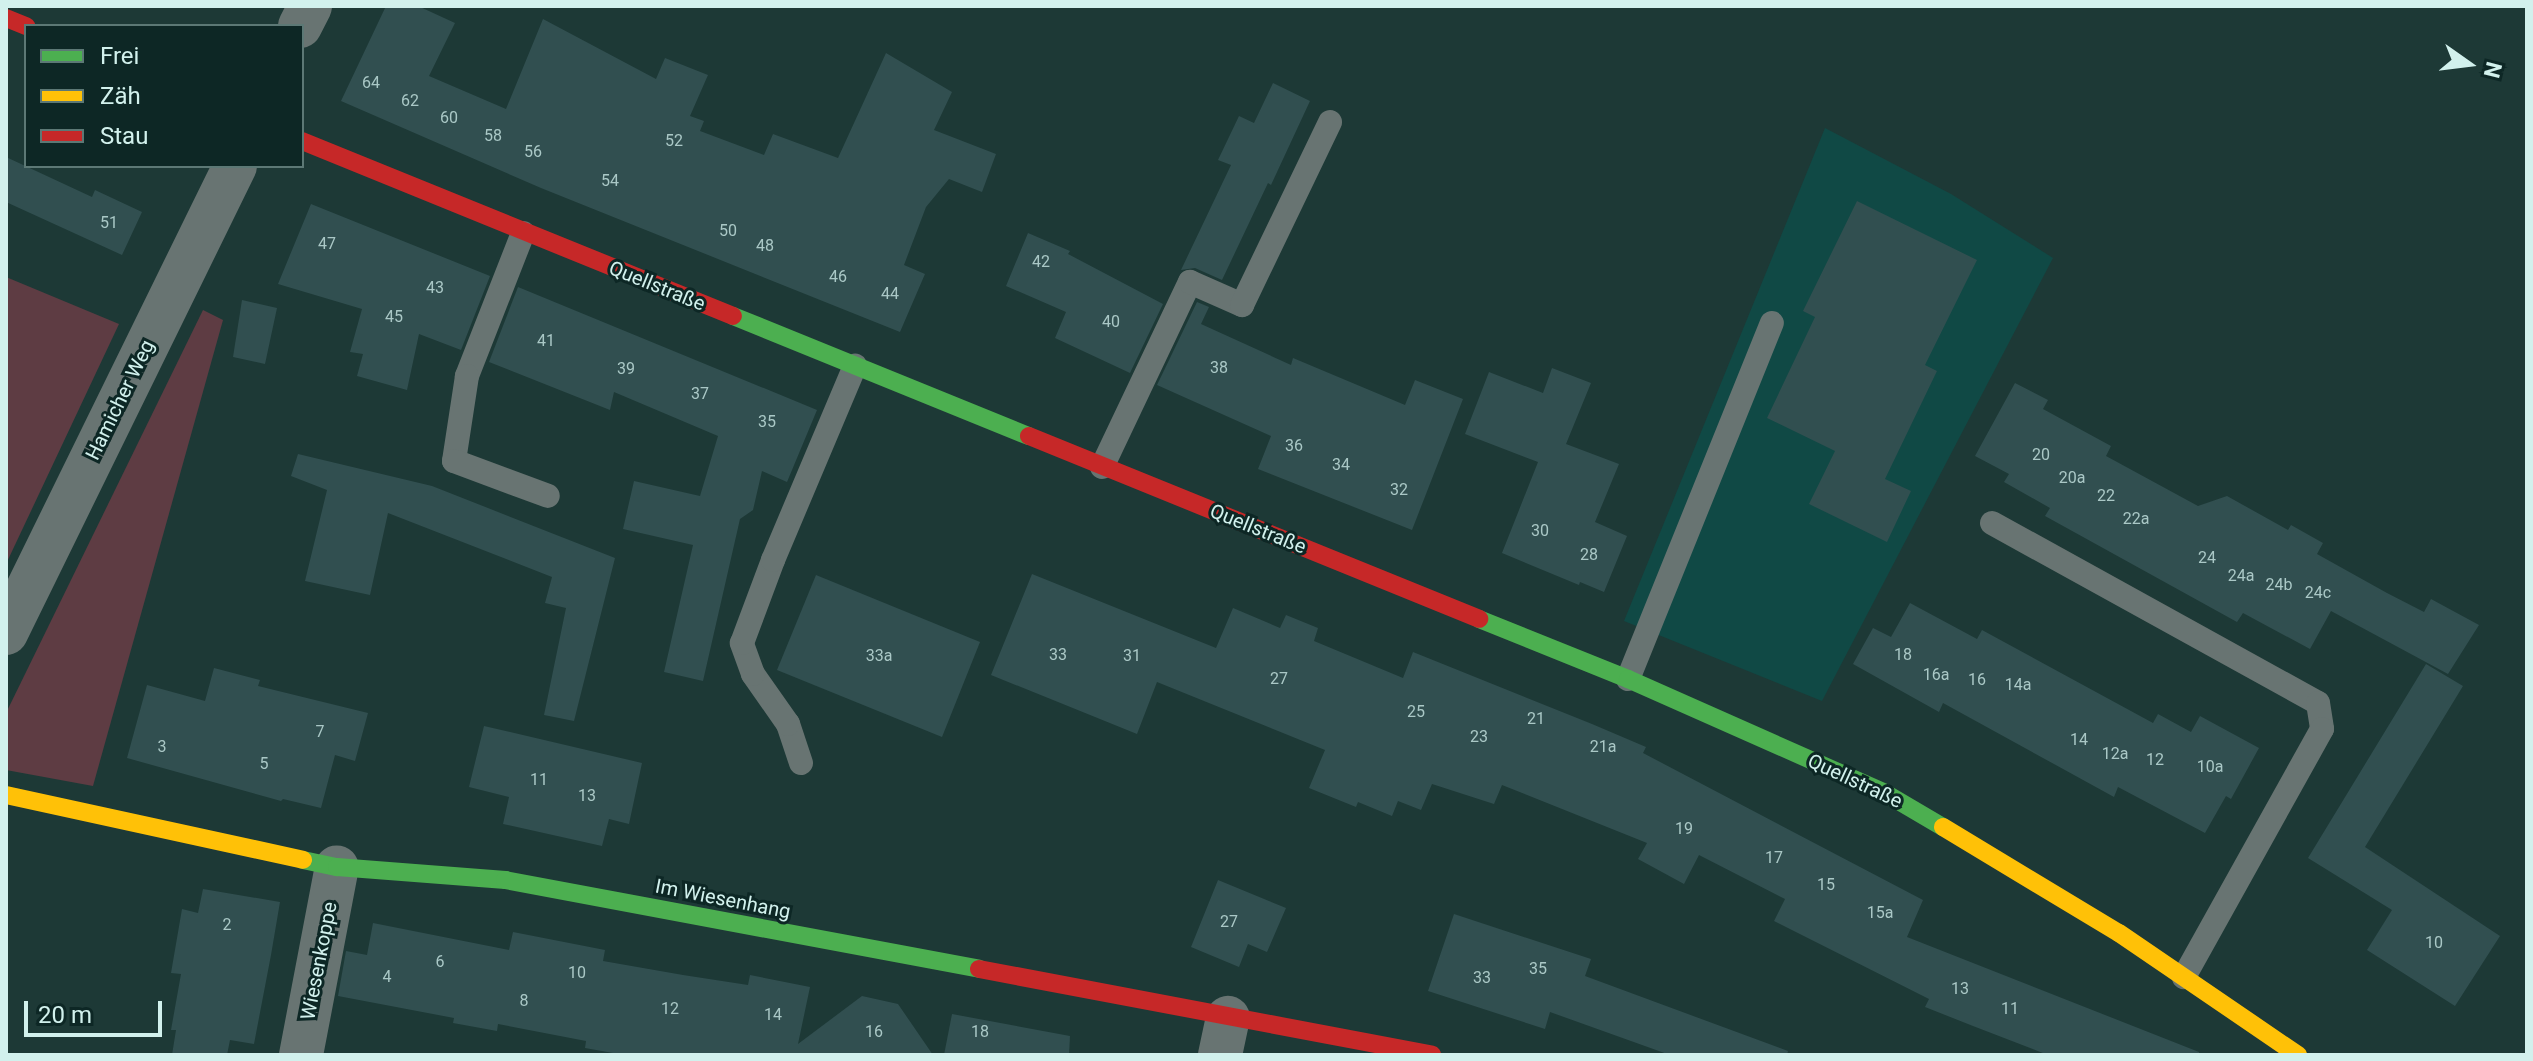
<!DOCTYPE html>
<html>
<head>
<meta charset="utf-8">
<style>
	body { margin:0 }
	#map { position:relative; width:2533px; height:1061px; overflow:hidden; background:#1d3936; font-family:Roboto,sans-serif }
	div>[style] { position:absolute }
	.built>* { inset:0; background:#104945 }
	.green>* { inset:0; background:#5e3c43 }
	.building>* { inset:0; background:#314f50 }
	.lane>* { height:24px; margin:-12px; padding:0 12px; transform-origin:12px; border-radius:12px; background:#687472 }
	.street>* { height:44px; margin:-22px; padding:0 22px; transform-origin:22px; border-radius:22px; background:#687472 }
	.fast>* { height:18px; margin:-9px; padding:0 9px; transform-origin:9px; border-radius:9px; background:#4caf50 }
	.slow>* { height:18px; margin:-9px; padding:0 9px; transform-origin:9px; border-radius:9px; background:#ffc107 }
	.jam>* { height:18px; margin:-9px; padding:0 9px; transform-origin:9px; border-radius:9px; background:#c62828 }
	span { translate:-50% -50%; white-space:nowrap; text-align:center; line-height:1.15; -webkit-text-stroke:6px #0d2725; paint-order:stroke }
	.number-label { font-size:16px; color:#aac8c6 }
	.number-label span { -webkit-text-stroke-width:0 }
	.street-label { font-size:20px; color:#d2f1ed }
	.frame { position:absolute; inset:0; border:8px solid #d2f1ed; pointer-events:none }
	.legend { position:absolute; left:24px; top:24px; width:280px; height:144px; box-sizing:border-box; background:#0d2725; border:2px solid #5c7875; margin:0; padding:10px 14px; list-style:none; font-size:24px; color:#d2f1ed }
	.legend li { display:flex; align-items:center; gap:16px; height:40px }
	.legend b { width:40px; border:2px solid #5c7875 }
	.north { position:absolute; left:2429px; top:24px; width:80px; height:80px; -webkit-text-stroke:6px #0d2725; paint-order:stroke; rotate:104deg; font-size:22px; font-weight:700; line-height:32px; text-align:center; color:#d2f1ed }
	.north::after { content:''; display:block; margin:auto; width:28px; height:36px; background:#d2f1ed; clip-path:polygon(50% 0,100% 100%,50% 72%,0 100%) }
	.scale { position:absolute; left:24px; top:1001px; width:138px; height:36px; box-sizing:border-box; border:4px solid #d2f1ed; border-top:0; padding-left:10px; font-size:24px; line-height:28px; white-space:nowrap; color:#d2f1ed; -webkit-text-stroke:6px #0d2725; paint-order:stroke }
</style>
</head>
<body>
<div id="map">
	<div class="built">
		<div style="clip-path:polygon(1825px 128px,1951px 194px,2053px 258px,1822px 701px,1624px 621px)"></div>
	</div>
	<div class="green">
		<div style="clip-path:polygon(6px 277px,119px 324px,6px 564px)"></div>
		<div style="clip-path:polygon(203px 310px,223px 320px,93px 786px,6px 770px,6px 713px)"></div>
	</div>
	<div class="building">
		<div style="clip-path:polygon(386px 6px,418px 6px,455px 23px,429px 76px,506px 109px,543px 19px,656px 79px,665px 58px,708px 75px,690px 116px,704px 121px,700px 131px,764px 155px,773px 134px,838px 158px,886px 53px,952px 92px,934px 130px,996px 154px,982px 192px,949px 179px,926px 207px,904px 265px,925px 274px,900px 332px,541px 188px,341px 101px)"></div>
		<div style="clip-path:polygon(1273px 83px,1310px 101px,1271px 185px,1268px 183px,1222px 280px,1195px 268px,1181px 270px,1231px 165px,1218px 160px,1239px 116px,1254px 123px)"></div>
		<div style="clip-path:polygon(6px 157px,92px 197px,95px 190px,142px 212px,122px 255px,6px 202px)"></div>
		<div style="clip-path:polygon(1857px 201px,1977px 260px,1925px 365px,1937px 371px,1885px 479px,1911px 491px,1887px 542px,1809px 504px,1835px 451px,1767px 418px,1815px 317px,1803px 311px)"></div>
		<div style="clip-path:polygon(311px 204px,490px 276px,461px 350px,419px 334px,407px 390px,357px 376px,363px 354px,350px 352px,362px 309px,278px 284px)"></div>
		<div style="clip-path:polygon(1028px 233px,1070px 251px,1068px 254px,1163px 304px,1130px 373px,1055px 338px,1066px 312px,1006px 286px)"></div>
		<div style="clip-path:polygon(518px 287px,817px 410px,787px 482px,762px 471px,753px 510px,740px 519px,703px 681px,664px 672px,693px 545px,623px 529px,634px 481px,700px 496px,718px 436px,614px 392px,610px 410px,489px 362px)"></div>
		<div style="clip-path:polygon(242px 300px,277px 308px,265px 364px,233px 357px)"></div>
		<div style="clip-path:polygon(1197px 302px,1209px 307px,1201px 324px,1291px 365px,1293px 358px,1405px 405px,1415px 380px,1463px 399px,1412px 530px,1258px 469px,1271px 436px,1157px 385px)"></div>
		<div style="clip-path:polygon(1552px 368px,1591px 383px,1566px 444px,1619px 464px,1595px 522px,1627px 536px,1604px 592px,1580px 582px,1579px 585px,1502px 553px,1538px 462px,1465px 434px,1489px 372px,1543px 393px)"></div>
		<div style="clip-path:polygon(2015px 383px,2048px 400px,2043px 409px,2111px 446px,2106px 456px,2198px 506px,2227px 496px,2288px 530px,2291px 525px,2323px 543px,2317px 554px,2387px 593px,2424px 612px,2431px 599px,2479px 625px,2448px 674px,2331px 611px,2310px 649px,2243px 613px,2237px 622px,2045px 516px,2050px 508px,2004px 482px,2009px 474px,1975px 456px)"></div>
		<div style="clip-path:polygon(298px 454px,432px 486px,615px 558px,574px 721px,544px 715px,566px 608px,545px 603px,552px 577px,388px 513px,370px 595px,305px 581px,327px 490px,291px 476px)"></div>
		<div style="clip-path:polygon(1032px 574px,1216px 648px,1233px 608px,1280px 628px,1286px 615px,1318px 628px,1314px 641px,1403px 678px,1413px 652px,1592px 724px,1646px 747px,1643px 753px,1923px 900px,1907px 937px,2199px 1052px,2199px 1055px,2048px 1055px,1973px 1026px,1925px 1007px,1929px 999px,1774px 921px,1785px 899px,1699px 855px,1684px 884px,1638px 859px,1647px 843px,1502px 785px,1494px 804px,1432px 784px,1421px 810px,1398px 801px,1392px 816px,1358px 802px,1356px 807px,1309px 788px,1325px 750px,1157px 682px,1137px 734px,991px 675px)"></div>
		<div style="clip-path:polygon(816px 575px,980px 642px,942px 737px,777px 670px)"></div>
		<div style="clip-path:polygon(1910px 603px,1977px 639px,1982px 630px,2153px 723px,2158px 714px,2191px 732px,2200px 716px,2259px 748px,2231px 799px,2226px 796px,2205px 833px,2118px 787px,2114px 797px,1943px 703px,1939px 712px,1853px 664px,1873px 628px,1891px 637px)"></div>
		<div style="clip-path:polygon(2426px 664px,2463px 686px,2365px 847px,2500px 936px,2455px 1006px,2367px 950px,2392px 910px,2308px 858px)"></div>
		<div style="clip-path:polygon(214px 668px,260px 680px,258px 686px,368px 713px,355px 761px,335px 755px,321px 808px,283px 799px,281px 801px,127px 758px,147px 685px,205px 701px)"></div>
		<div style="clip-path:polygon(484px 726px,642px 763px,629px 824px,609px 819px,602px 846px,503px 824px,509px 797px,469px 787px)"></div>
		<div style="clip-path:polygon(1218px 880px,1286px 908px,1267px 952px,1248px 944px,1239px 967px,1191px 947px)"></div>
		<div style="clip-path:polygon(203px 889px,280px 902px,271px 955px,254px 1044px,230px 1040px,227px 1055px,172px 1055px,176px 1030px,171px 1030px,181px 974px,171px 973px,182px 909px,198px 913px)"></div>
		<div style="clip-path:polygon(1454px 914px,1591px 959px,1585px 976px,1788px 1051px,1787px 1055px,1670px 1055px,1550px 1012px,1545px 1029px,1428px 991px)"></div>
		<div style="clip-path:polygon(373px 923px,509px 950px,513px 932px,605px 950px,603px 961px,683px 975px,748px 985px,750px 975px,810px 987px,798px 1044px,862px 996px,898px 1004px,933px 1055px,624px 1055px,585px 1048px,586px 1041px,498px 1024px,497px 1031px,453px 1023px,454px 1018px,338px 996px,346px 951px,367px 955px)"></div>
		<div style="clip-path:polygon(952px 1014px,1070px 1036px,1069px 1055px,944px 1055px)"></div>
	</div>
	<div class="lane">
		<div style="left:523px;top:233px;width:154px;rotate:111.4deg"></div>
		<div style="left:467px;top:376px;width:86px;rotate:98.7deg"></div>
		<div style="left:454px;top:461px;width:100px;rotate:20.4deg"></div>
		<div style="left:1102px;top:467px;width:205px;rotate:-64.6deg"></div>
		<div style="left:1190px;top:282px;width:57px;rotate:23.9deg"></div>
		<div style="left:1242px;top:305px;width:203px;rotate:-64.3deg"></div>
		<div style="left:1992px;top:523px;width:372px;rotate:28.9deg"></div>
		<div style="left:2318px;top:703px;width:26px;rotate:81deg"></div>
		<div style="left:2322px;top:729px;width:284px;rotate:119.1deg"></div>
		<div style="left:1628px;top:679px;width:384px;rotate:-68deg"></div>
		<div style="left:801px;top:763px;width:41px;rotate:-108.4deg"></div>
		<div style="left:788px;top:724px;width:61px;rotate:-125deg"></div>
		<div style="left:753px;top:674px;width:33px;rotate:-110deg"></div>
		<div style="left:742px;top:643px;width:89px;rotate:-69.5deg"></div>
		<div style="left:773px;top:560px;width:211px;rotate:-67.1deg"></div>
	</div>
	<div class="street">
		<div style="left:300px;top:26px;width:22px;rotate:-63deg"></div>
		<div style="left:6px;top:633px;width:520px;rotate:-63.88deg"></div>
		<div style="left:301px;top:1055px;width:191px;rotate:-79.2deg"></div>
		<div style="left:1220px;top:1055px;width:38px;rotate:-78deg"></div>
	</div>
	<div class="fast">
		<div style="left:733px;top:316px;width:319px;rotate:22.1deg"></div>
		<div style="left:1479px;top:619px;width:161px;rotate:21.9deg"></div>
		<div style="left:1628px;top:679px;width:281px;rotate:23.9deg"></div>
		<div style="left:1885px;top:793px;width:67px;rotate:30.4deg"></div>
		<div style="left:303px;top:860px;width:35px;rotate:12deg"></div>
		<div style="left:337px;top:867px;width:169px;rotate:4.4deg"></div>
		<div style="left:505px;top:880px;width:482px;rotate:10.6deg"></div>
	</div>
	<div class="slow">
		<div style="left:6px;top:795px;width:304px;rotate:12.3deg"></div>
		<div style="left:1943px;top:827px;width:205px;rotate:31.1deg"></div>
		<div style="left:2119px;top:933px;width:217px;rotate:34.3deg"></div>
	</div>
	<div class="jam">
		<div style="left:6px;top:18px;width:22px;rotate:22deg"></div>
		<div style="left:302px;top:141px;width:465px;rotate:22.1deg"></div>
		<div style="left:1029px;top:436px;width:486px;rotate:22.1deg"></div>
		<div style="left:979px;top:969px;width:461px;rotate:10.7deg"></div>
	</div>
	<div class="number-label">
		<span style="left:371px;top:83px">64</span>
		<span style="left:410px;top:101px">62</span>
		<span style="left:449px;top:118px">60</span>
		<span style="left:493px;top:136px">58</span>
		<span style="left:674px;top:141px">52</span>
		<span style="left:533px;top:152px">56</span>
		<span style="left:610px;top:181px">54</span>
		<span style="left:109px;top:223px">51</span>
		<span style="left:728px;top:231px">50</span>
		<span style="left:327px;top:244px">47</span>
		<span style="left:765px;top:246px">48</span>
		<span style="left:1041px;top:262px">42</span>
		<span style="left:838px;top:277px">46</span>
		<span style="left:435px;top:288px">43</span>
		<span style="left:890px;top:294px">44</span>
		<span style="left:394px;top:317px">45</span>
		<span style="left:1111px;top:322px">40</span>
		<span style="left:546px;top:341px">41</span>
		<span style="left:1219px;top:368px">38</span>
		<span style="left:626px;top:369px">39</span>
		<span style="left:700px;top:394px">37</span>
		<span style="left:767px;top:422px">35</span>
		<span style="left:1294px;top:446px">36</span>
		<span style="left:2041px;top:455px">20</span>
		<span style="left:1341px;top:465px">34</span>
		<span style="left:2072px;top:478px">20a</span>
		<span style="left:1399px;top:490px">32</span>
		<span style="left:2106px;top:496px">22</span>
		<span style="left:2136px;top:519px">22a</span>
		<span style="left:1540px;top:531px">30</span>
		<span style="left:1589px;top:555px">28</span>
		<span style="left:2207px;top:558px">24</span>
		<span style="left:2241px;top:576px">24a</span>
		<span style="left:2279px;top:585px">24b</span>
		<span style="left:2318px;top:593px">24c</span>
		<span style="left:1058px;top:655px">33</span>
		<span style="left:1903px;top:655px">18</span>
		<span style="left:879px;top:656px">33a</span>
		<span style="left:1132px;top:656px">31</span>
		<span style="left:1936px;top:675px">16a</span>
		<span style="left:1279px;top:679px">27</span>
		<span style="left:1977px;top:680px">16</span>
		<span style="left:2018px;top:685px">14a</span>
		<span style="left:1416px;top:712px">25</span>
		<span style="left:1536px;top:719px">21</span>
		<span style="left:320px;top:732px">7</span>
		<span style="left:1479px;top:737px">23</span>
		<span style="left:2079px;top:740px">14</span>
		<span style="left:162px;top:747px">3</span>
		<span style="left:1603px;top:747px">21a</span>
		<span style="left:2115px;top:754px">12a</span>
		<span style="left:2155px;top:760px">12</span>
		<span style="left:264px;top:764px">5</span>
		<span style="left:2210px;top:767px">10a</span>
		<span style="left:539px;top:780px">11</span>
		<span style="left:587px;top:796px">13</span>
		<span style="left:1684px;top:829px">19</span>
		<span style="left:1774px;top:858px">17</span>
		<span style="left:1826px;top:885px">15</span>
		<span style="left:1880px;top:913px">15a</span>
		<span style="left:1229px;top:922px">27</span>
		<span style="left:227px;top:925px">2</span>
		<span style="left:2434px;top:943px">10</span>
		<span style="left:440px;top:962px">6</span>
		<span style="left:1538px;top:969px">35</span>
		<span style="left:577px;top:973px">10</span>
		<span style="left:387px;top:977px">4</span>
		<span style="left:1482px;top:978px">33</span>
		<span style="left:1960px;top:989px">13</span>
		<span style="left:524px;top:1001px">8</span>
		<span style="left:670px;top:1009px">12</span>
		<span style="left:2010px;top:1009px">11</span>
		<span style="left:773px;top:1015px">14</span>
		<span style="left:874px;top:1032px">16</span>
		<span style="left:980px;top:1032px">18</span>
	</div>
	<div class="street-label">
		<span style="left:657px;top:286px;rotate:22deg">Quellstraße</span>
		<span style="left:120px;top:400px;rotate:-64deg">Hamicher Weg</span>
		<span style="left:1258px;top:529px;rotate:22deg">Quellstraße</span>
		<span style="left:1855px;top:781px;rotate:25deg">Quellstraße</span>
		<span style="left:723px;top:899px;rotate:11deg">Im Wiesenhang</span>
		<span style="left:319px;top:961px;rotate:-79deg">Wiesenkoppe</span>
	</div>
	<div class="frame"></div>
	<ul class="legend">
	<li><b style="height:10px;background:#4caf50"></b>Frei</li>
	<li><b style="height:10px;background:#ffc107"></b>Zäh</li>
	<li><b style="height:10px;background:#c62828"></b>Stau</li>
	</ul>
	<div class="north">N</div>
	<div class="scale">20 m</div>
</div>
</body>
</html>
